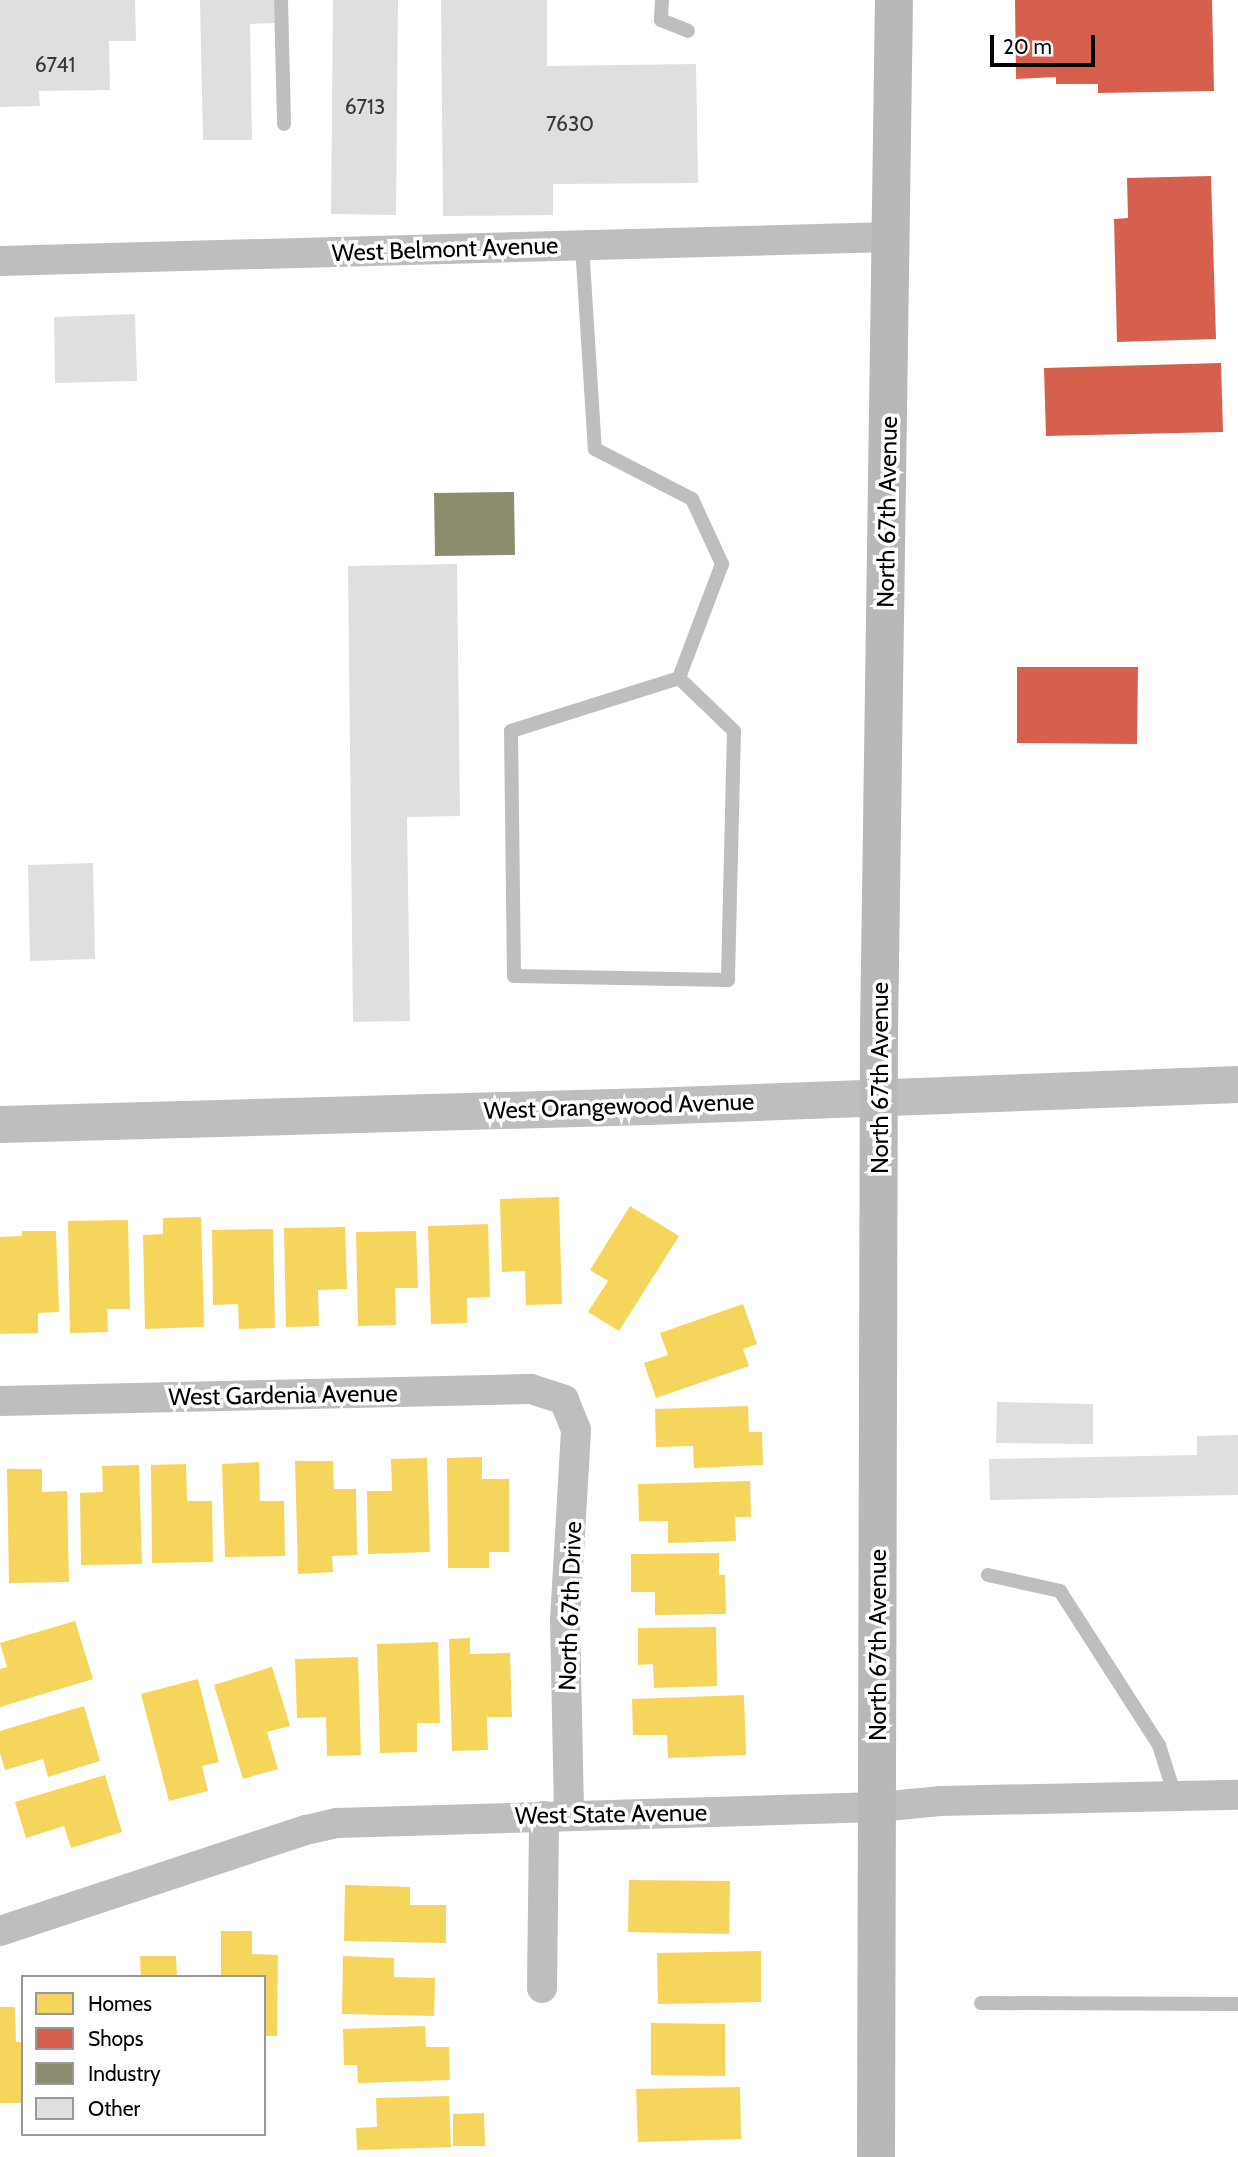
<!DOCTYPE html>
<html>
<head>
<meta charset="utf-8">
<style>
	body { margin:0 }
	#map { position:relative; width:1238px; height:2157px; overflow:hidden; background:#fff; font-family:Cabin,sans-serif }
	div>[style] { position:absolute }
	.homes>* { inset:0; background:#f6d55c }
	.shops>* { inset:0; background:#d6604d }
	.industry>* { inset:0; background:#8c8c6e }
	.building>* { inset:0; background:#dfdfdf }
	.service>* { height:14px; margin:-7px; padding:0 7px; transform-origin:7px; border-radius:7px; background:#bebebe }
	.minor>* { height:30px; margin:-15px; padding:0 15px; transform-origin:15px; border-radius:15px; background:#bebebe }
	.tertiary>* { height:37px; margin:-18.5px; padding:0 18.5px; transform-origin:18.5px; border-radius:18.5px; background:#bebebe }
	.secondary>* { height:38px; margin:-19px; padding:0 19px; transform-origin:19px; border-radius:19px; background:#b8b8b8 }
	span { translate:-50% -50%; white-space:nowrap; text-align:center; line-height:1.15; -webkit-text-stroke:7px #fff; paint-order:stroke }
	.number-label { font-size:21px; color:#383838 }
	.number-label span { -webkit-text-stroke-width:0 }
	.street-label { font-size:24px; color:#000 }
	.legend { position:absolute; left:21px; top:1975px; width:245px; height:161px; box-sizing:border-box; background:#fff; border:2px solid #999; margin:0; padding:9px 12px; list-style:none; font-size:21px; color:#000 }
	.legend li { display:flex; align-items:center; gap:14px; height:35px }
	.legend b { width:35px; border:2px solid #999 }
	.scale { position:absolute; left:990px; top:35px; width:105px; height:32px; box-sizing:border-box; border:4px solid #000; border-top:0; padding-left:9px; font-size:21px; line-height:24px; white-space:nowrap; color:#000; -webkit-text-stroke:5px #fff; paint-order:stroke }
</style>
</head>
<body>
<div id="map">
	<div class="homes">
		<div style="clip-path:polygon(559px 1197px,562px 1304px,526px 1305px,525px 1271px,502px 1272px,500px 1199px)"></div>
		<div style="clip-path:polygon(630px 1206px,679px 1236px,619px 1331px,588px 1312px,608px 1281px,590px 1270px)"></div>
		<div style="clip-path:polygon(201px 1217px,204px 1327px,145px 1329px,143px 1235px,163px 1234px,163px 1218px)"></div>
		<div style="clip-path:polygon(128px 1220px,130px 1309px,107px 1309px,108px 1332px,70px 1333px,68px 1221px)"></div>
		<div style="clip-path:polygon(488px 1224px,490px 1297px,467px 1298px,467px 1323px,431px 1324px,428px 1226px)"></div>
		<div style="clip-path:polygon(345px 1227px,347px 1289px,318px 1290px,319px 1326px,286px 1327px,284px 1228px)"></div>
		<div style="clip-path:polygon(273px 1229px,275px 1328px,239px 1329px,238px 1304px,213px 1305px,212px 1230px)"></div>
		<div style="clip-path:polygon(22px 1231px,56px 1231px,59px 1312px,38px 1313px,38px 1333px,0 1334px,0 1237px,22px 1236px)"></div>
		<div style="clip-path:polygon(416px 1231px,418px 1288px,395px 1288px,396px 1325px,358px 1326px,356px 1232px)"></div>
		<div style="clip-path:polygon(743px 1304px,757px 1344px,743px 1349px,749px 1366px,656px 1398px,644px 1363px,668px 1355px,660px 1333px)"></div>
		<div style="clip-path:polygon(748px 1406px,749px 1432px,762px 1432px,763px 1465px,694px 1468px,693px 1446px,656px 1447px,655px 1409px)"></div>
		<div style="clip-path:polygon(482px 1457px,482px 1479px,509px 1479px,509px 1552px,489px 1552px,489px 1568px,448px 1568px,447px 1458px)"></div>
		<div style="clip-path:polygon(427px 1458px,430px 1552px,368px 1554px,367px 1491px,392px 1491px,391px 1459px)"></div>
		<div style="clip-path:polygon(295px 1461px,333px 1461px,334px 1489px,356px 1489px,357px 1555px,332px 1556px,333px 1572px,298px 1574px)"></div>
		<div style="clip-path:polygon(259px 1462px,260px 1501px,284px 1501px,285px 1556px,225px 1557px,222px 1464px)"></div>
		<div style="clip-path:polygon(186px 1464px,187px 1501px,212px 1501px,213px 1562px,152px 1563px,151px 1465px)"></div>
		<div style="clip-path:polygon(139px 1465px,142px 1564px,81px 1565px,80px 1493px,103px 1492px,102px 1466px)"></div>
		<div style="clip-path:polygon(7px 1469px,42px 1469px,42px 1492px,67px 1491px,69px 1582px,9px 1583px)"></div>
		<div style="clip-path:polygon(750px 1481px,751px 1517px,735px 1517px,736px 1541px,668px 1543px,668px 1521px,639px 1521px,638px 1484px)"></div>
		<div style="clip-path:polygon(719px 1553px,719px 1575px,725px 1575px,726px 1614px,655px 1615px,655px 1592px,631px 1592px,631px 1554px)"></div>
		<div style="clip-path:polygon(75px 1621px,93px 1679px,0 1707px,0 1669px,7px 1667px,0 1643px)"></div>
		<div style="clip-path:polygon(716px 1627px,717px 1686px,654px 1688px,653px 1664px,638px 1665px,638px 1628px)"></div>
		<div style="clip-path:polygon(470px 1638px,470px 1654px,510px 1653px,512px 1717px,487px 1717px,488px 1750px,452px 1751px,449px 1639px)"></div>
		<div style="clip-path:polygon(438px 1642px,440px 1723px,417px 1723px,417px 1752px,380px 1753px,377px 1644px)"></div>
		<div style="clip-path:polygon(358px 1657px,361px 1755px,327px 1756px,326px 1717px,297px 1718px,295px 1659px)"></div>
		<div style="clip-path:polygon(272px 1667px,290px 1726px,267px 1732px,278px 1769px,243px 1779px,214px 1685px)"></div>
		<div style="clip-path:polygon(198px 1679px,219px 1762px,202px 1766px,208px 1791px,169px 1801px,141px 1694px)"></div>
		<div style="clip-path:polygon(744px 1695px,746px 1755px,668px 1758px,667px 1735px,633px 1735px,632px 1699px)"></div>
		<div style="clip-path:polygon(84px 1706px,100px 1761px,48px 1777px,43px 1759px,5px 1770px,0 1753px,0 1731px)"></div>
		<div style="clip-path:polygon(105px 1775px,122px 1832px,71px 1848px,64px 1826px,26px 1838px,15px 1802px)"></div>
		<div style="clip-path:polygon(629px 1880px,730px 1881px,729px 1934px,628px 1932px)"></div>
		<div style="clip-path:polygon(345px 1885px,410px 1887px,410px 1905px,446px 1905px,446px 1943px,344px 1941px)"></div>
		<div style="clip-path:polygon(221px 1931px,252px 1931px,252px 1954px,278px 1955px,277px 2036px,264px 2036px,264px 1977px,221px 1977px)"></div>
		<div style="clip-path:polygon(761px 1951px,761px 2002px,658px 2004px,657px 1953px)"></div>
		<div style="clip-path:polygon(140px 1956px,176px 1956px,177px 1977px,141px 1977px)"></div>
		<div style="clip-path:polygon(343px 1956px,394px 1958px,394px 1977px,435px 1978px,434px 2016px,342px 2014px)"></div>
		<div style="clip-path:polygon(0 2007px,15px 2007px,16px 2042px,23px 2042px,23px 2103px,0 2103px)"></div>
		<div style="clip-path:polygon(651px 2023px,725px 2024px,725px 2076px,651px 2075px)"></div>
		<div style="clip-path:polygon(425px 2026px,426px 2047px,449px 2047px,450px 2080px,358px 2083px,357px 2065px,344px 2065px,343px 2029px)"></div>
		<div style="clip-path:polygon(740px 2087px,741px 2139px,638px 2142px,636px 2089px)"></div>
		<div style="clip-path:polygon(449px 2096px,451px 2147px,357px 2150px,356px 2128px,377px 2127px,376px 2098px)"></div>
		<div style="clip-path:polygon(484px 2113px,485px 2146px,453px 2146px,453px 2114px)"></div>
	</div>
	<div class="shops">
		<div style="clip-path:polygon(1015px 0,1212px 0,1214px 91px,1098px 93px,1098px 84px,1056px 84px,1056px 77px,1016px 79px)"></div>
		<div style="clip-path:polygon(1211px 176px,1216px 339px,1117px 342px,1114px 219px,1128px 218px,1127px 178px)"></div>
		<div style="clip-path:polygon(1221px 363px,1223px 432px,1046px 436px,1044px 368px)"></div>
		<div style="clip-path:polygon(1017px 667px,1138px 667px,1137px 744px,1017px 743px)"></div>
	</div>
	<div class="industry">
		<div style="clip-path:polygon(514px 492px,515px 555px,435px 556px,434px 493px)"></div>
	</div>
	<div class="building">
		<div style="clip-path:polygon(0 0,135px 0,136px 41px,109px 41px,110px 90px,39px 91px,40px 106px,0 107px)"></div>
		<div style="clip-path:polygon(200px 0,274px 0,275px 23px,250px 24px,252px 140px,203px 140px)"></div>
		<div style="clip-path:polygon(333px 0,398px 0,396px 215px,331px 214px)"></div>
		<div style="clip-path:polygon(441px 0,547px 0,547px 66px,696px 64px,698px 183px,553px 184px,553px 215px,443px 216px)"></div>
		<div style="clip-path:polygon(135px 314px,137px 381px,55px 383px,54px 317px)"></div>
		<div style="clip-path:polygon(457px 564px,460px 816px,407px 817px,410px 1021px,353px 1022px,348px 566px)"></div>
		<div style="clip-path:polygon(93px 863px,95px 959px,30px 961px,28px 865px)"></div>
		<div style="clip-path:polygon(997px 1402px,1093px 1404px,1093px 1444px,996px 1443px)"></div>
		<div style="clip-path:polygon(1238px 1435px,1238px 1495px,990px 1500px,989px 1459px,1197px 1455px,1197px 1436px)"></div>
	</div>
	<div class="service">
		<div style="left:281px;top:0;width:124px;rotate:88.6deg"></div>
		<div style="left:662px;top:0;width:20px;rotate:93deg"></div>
		<div style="left:661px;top:20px;width:29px;rotate:22deg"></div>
		<div style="left:582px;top:245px;width:204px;rotate:86.4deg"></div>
		<div style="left:595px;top:449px;width:109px;rotate:27.3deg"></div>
		<div style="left:692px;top:499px;width:72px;rotate:65.2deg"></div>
		<div style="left:722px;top:564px;width:122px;rotate:110.7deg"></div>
		<div style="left:679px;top:678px;width:76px;rotate:43.9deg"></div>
		<div style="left:734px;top:731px;width:249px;rotate:91.4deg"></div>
		<div style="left:728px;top:980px;width:214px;rotate:-178.9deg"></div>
		<div style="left:514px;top:976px;width:245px;rotate:-90.7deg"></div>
		<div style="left:511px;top:731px;width:176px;rotate:-17.5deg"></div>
		<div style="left:988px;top:1575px;width:74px;rotate:12.5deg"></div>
		<div style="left:1060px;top:1591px;width:183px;rotate:57.3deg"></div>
		<div style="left:1159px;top:1745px;width:53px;rotate:72.6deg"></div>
		<div style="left:981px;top:2003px;width:257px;rotate:0.2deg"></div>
	</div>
	<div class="minor">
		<div style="left:0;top:261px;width:891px;rotate:-1.54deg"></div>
		<div style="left:0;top:1401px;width:531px;rotate:-1.29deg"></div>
		<div style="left:531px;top:1389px;width:35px;rotate:18deg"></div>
		<div style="left:564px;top:1400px;width:32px;rotate:68deg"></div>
		<div style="left:576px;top:1430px;width:190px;rotate:93.3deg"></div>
		<div style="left:565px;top:1620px;width:194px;rotate:88.8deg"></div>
		<div style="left:0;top:1931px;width:322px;rotate:-18.3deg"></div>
		<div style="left:306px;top:1830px;width:32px;rotate:-13deg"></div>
		<div style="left:337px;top:1823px;width:541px;rotate:-1.69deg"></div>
		<div style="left:878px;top:1807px;width:62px;rotate:-5.5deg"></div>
		<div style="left:940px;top:1801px;width:298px;rotate:-1.2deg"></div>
		<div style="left:542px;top:1988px;width:172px;rotate:-89.3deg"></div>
	</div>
	<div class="tertiary">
		<div style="left:0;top:1124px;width:648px;rotate:-1.59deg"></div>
		<div style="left:648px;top:1106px;width:590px;rotate:-2.14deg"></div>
	</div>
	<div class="secondary">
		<div style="left:876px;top:2157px;width:1124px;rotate:-89.85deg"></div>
		<div style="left:879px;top:1033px;width:1033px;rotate:-89.17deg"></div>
	</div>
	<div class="number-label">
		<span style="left:55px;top:65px">6741</span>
		<span style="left:365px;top:107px">6713</span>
		<span style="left:570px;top:124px">7630</span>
	</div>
	<div class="street-label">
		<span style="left:445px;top:249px;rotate:-2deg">West Belmont Avenue</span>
		<span style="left:887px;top:512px;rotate:-89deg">North 67th Avenue</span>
		<span style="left:880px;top:1078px;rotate:-90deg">North 67th Avenue</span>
		<span style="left:619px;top:1106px;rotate:-2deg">West Orangewood Avenue</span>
		<span style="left:283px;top:1395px;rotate:-1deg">West Gardenia Avenue</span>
		<span style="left:570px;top:1606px;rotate:-88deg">North 67th Drive</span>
		<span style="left:878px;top:1645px;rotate:-90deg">North 67th Avenue</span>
		<span style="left:611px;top:1814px;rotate:-1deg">West State Avenue</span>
	</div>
	<ul class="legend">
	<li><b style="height:19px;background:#f6d55c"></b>Homes</li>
	<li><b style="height:19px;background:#d6604d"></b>Shops</li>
	<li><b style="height:19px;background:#8c8c6e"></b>Industry</li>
	<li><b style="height:19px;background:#dfdfdf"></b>Other</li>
	</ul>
	<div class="scale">20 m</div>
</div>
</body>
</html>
